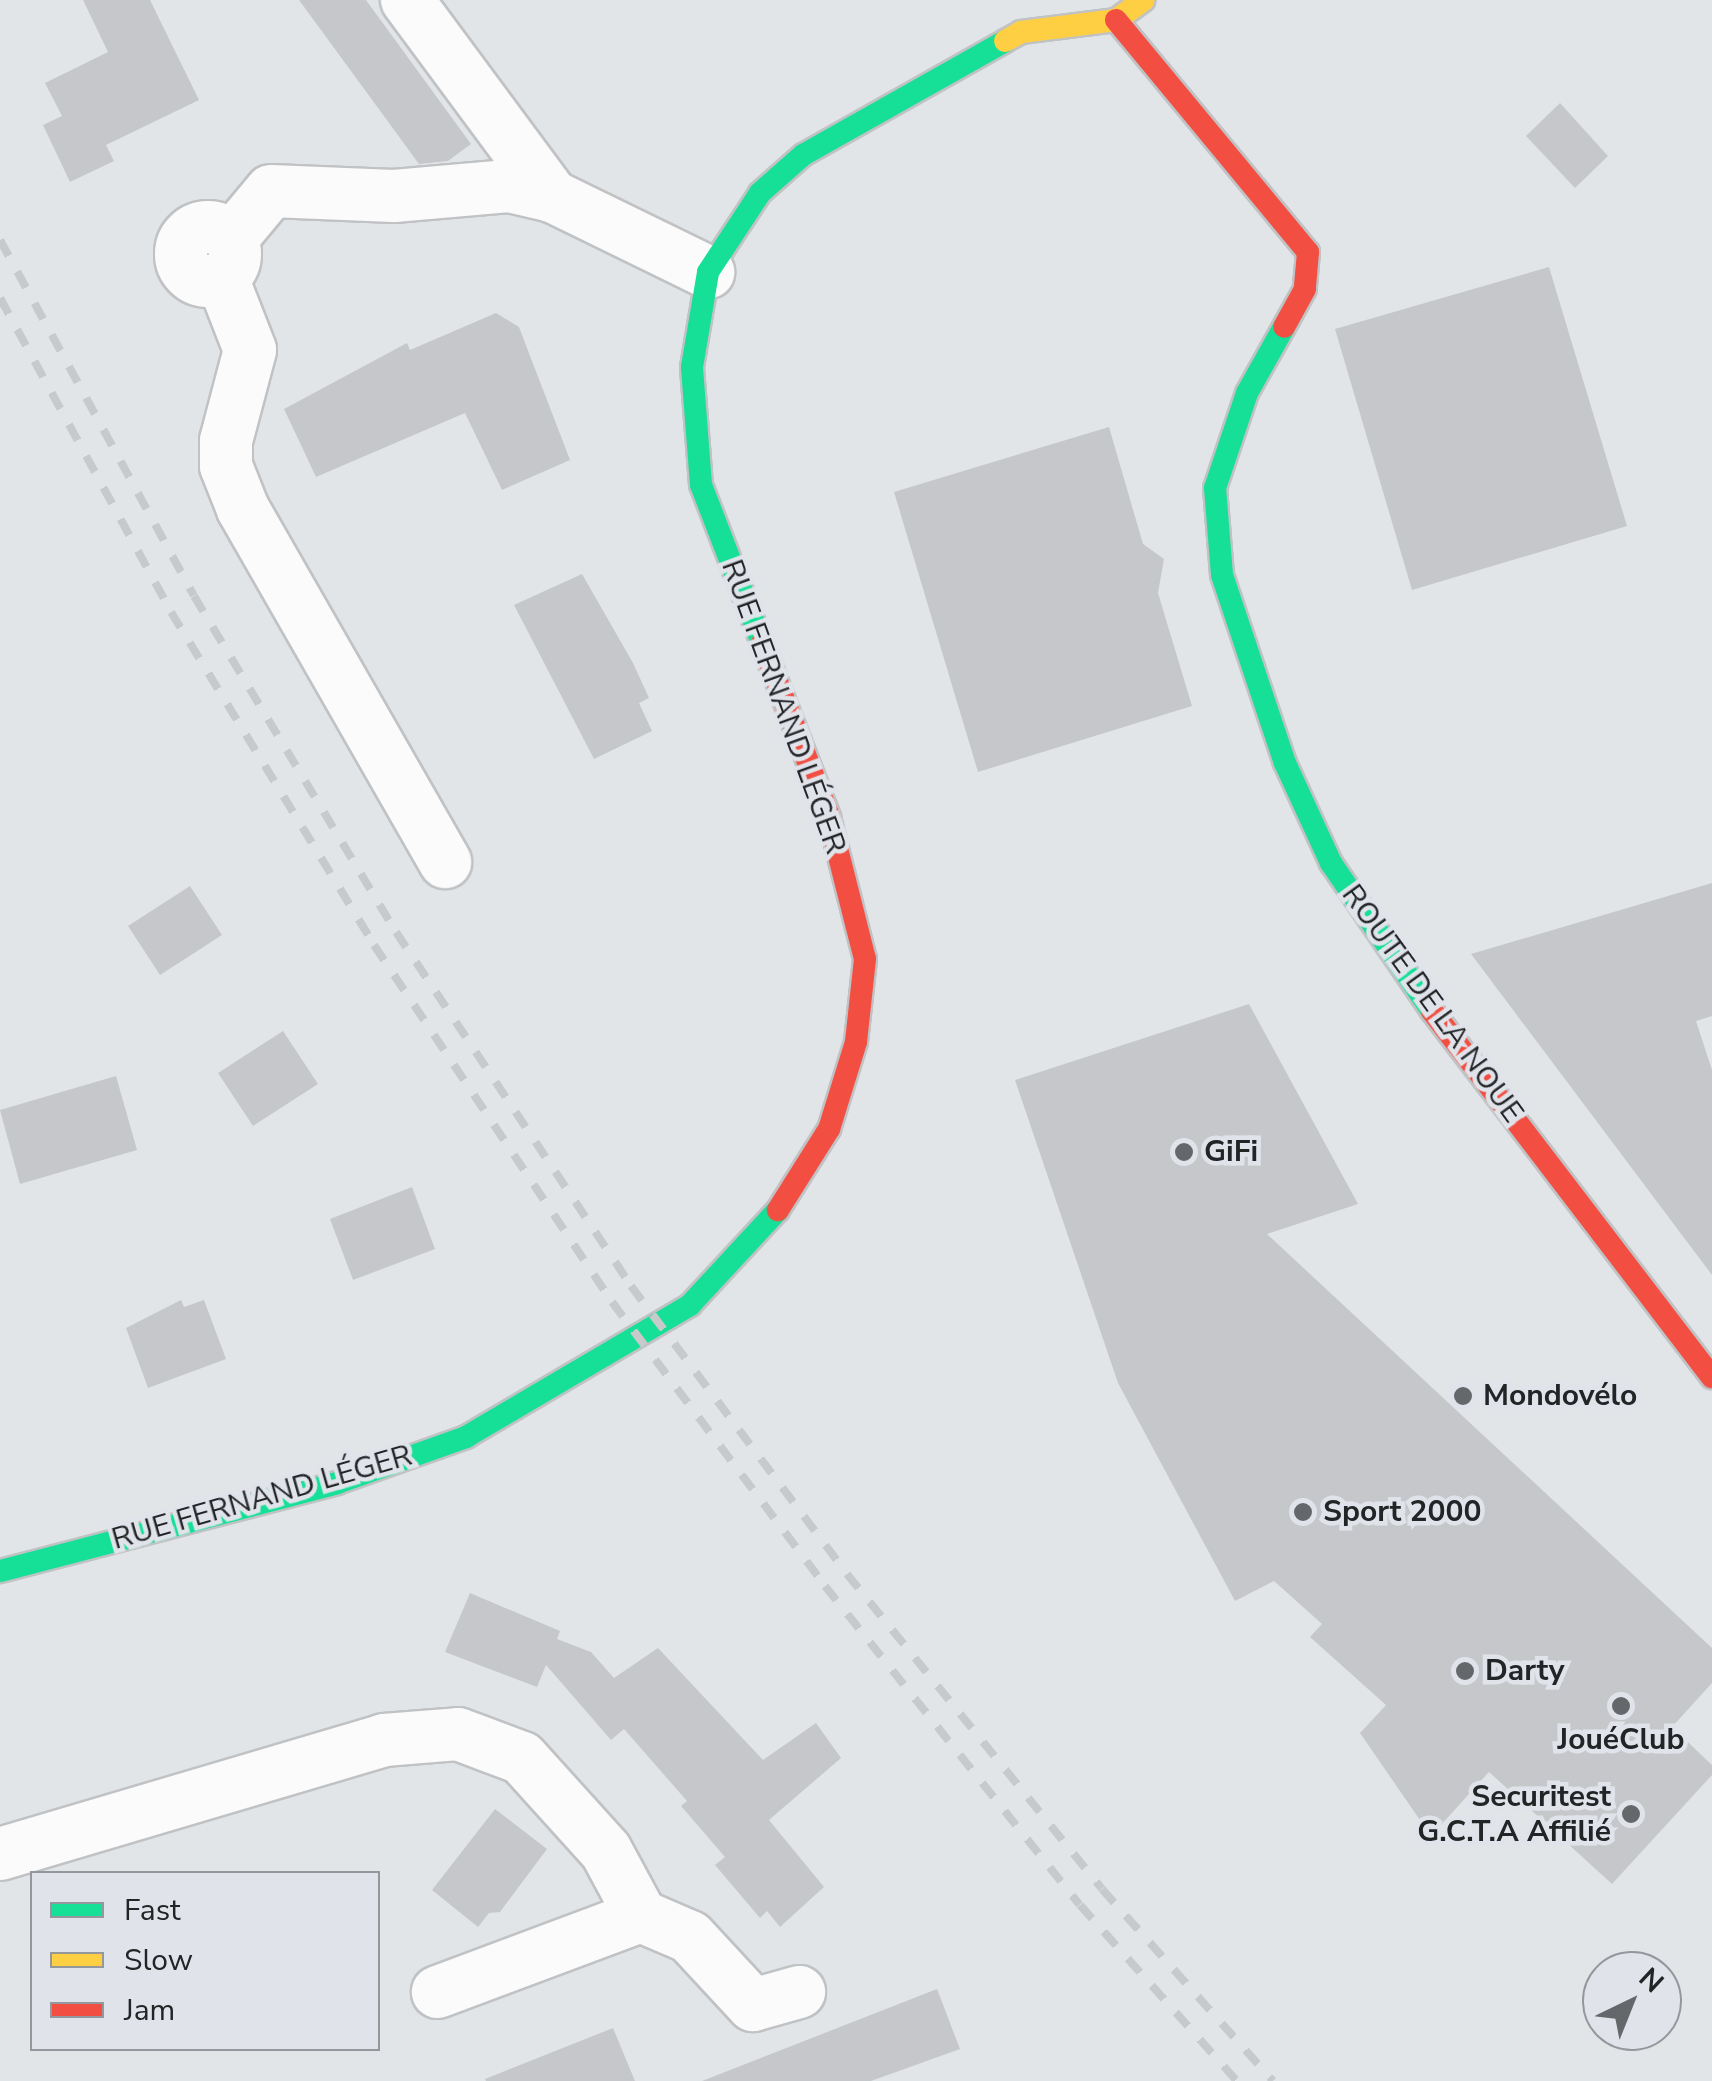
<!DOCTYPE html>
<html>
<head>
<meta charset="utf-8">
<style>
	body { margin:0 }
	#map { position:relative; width:1712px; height:2081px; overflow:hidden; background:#e2e5e8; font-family:"Nunito Sans",sans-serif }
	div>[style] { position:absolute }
	.building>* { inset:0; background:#c6c7ca }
	.roads { filter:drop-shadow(2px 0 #c0c2c4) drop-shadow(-2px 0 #c0c2c4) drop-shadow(0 2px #c0c2c4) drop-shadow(0 -2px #c0c2c4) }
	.street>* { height:52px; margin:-26px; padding:0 26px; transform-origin:26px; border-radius:26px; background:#fbfbfc }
	.street>.ring { margin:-26px; padding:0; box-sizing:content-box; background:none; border:52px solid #fbfbfc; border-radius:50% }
	.fast>* { height:22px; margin:-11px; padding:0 11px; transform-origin:11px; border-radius:11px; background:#16e098 }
	.slow>* { height:22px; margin:-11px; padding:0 11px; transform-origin:11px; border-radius:11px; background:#ffcf43 }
	.jam>* { height:22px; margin:-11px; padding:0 11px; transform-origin:11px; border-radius:11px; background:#f24e42 }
	.rail>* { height:8px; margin-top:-4px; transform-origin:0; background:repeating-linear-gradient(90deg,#c8c9ca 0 18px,transparent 0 36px) }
	.dots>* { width:28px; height:28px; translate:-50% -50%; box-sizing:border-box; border:5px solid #e0e4ea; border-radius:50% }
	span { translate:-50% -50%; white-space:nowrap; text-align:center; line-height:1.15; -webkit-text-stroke:9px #e0e4ea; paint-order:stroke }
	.street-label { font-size:30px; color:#222426 }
	.poi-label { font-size:30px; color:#222426; font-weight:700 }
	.left { translate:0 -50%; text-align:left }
	.right { translate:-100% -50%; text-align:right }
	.legend { position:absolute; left:30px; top:1871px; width:350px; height:180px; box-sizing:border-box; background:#e0e4ea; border:2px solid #94979c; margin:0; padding:12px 18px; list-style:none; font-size:30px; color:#222426 }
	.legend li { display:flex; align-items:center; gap:20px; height:50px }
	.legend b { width:50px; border:2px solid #94979c }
	.north { position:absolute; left:1582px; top:1951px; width:100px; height:100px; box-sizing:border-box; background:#e0e4ea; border:2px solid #94979c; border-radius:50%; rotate:43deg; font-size:28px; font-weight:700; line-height:40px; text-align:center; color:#222426 }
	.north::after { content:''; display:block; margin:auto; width:35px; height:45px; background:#65686a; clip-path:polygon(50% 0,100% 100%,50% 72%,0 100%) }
</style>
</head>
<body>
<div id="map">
	<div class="building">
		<div style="clip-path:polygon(83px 0,150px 0,199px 100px,106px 145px,114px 161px,70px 182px,43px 125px,62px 116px,45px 83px,108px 52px)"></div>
		<div style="clip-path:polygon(299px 0,366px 0,471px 144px,448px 161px,419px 164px)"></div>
		<div style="clip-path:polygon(1560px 103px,1608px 156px,1575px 188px,1526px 136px)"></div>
		<div style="clip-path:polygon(1549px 267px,1627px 526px,1412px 590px,1335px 329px)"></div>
		<div style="clip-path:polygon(496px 313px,519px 327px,570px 460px,502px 490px,465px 413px,316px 477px,284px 409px,407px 343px,410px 350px)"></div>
		<div style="clip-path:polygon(1109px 427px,1143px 544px,1164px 559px,1158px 593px,1192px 706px,978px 772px,894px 492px)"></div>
		<div style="clip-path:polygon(582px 574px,633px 663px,649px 698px,639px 703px,652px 731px,594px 759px,514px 605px)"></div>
		<div style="clip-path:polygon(1712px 883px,1712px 1016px,1696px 1021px,1712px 1070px,1712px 1275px,1471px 954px)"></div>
		<div style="clip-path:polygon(190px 886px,222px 935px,160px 975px,128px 926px)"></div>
		<div style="clip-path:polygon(1249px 1004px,1358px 1204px,1267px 1234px,1712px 1648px,1712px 1683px,1672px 1727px,1712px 1765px,1712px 1775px,1612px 1884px,1489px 1772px,1431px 1836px,1360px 1733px,1386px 1705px,1310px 1637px,1322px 1624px,1274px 1581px,1235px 1601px,1118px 1383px,1015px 1080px)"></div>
		<div style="clip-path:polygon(283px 1031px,318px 1084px,253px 1126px,218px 1073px)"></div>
		<div style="clip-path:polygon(116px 1076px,137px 1150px,20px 1184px,0 1110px)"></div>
		<div style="clip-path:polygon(412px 1187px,435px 1249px,353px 1280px,330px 1219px)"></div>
		<div style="clip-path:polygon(181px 1300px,184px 1307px,204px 1300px,226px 1359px,148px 1388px,126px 1328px)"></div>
		<div style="clip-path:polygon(470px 1593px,560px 1631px,557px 1639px,591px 1652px,614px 1678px,658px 1648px,763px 1760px,816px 1723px,841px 1758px,769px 1820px,824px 1887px,780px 1927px,767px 1911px,760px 1918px,715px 1865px,725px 1857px,681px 1806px,687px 1801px,624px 1729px,611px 1740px,546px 1665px,537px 1687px,445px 1652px)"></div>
		<div style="clip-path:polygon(495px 1809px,547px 1849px,500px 1912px,489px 1913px,478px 1927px,432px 1890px)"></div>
		<div style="clip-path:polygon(937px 1989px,960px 2049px,871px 2081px,702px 2081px)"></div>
		<div style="clip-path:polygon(613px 2028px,635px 2081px,486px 2081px,485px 2079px)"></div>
	</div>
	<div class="roads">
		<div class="street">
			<div style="left:407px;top:0;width:244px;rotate:53.5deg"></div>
			<div class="ring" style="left:181px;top:227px;width:2px;height:2px"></div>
			<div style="left:231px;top:239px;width:62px;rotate:-50.2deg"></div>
			<div style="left:271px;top:191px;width:123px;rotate:2.3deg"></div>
			<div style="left:394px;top:196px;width:115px;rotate:-5deg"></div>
			<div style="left:509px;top:186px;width:44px;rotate:13.1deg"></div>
			<div style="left:552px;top:196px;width:174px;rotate:26deg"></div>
			<div style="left:222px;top:278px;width:77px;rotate:68.7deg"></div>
			<div style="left:250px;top:350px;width:94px;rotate:104.8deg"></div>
			<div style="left:226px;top:441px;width:25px;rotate:90deg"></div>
			<div style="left:226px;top:466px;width:46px;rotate:68.4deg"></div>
			<div style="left:243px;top:509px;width:407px;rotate:60.2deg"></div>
			<div style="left:0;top:1854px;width:401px;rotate:-16.5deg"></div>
			<div style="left:384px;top:1740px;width:74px;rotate:-4.6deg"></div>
			<div style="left:458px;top:1734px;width:68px;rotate:20.6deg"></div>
			<div style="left:522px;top:1758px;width:125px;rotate:47.9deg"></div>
			<div style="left:606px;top:1851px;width:74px;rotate:61.7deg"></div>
			<div style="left:641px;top:1916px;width:217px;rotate:159.5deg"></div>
			<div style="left:641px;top:1916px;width:53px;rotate:23.2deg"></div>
			<div style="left:690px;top:1937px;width:93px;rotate:47.2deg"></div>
			<div style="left:753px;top:2005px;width:48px;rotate:-15.8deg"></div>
		</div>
		<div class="fast">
			<div style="left:1284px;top:327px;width:76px;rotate:119.3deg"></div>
			<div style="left:1247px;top:393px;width:100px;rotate:108.6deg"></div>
			<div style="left:1215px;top:488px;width:87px;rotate:85.4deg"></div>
			<div style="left:1222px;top:575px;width:198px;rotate:71.5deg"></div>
			<div style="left:1285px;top:763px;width:110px;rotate:65.3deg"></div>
			<div style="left:1331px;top:863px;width:179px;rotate:55.7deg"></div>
			<div style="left:762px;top:643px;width:169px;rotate:-111.1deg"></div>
			<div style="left:701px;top:485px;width:118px;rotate:-94.4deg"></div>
			<div style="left:692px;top:367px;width:96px;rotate:-80.4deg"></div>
			<div style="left:708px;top:272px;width:95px;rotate:-56.6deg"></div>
			<div style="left:760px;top:193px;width:57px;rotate:-41.5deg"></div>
			<div style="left:803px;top:155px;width:232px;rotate:-29.4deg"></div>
			<div style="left:0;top:1571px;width:348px;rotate:-14.6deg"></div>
			<div style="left:337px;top:1483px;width:137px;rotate:-19.6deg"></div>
			<div style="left:466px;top:1437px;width:260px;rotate:-30.5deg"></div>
			<div style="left:690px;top:1305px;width:129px;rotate:-47.2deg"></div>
		</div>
		<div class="slow">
			<div style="left:1005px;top:41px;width:18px;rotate:-29deg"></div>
			<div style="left:1021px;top:32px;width:96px;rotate:-7.2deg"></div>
			<div style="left:1116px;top:20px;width:34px;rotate:-36deg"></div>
		</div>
		<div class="jam">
			<div style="left:1116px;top:20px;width:301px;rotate:50.4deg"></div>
			<div style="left:1308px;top:252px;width:37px;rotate:95deg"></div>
			<div style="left:1305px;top:289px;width:43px;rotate:118.9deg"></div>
			<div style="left:762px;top:643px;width:186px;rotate:68.9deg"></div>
			<div style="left:829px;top:817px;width:146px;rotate:75.8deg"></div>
			<div style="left:865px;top:959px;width:83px;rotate:96.2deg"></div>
			<div style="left:856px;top:1042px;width:91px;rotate:107.2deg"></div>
			<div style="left:829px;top:1129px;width:96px;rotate:122.2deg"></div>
			<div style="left:1432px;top:1011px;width:461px;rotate:52.6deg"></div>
		</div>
	</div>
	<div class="rail">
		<div style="left:0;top:240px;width:405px;rotate:61.4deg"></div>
		<div style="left:194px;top:596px;width:392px;rotate:59deg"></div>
		<div style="left:396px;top:932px;width:425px;rotate:56.4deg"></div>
		<div style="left:631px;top:1286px;width:360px;rotate:53.1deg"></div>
		<div style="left:847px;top:1574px;width:405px;rotate:51deg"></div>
		<div style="left:1102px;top:1889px;width:257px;rotate:48.3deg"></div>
		<div style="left:0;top:298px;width:358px;rotate:61.4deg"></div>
		<div style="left:171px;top:612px;width:390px;rotate:58.6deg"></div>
		<div style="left:374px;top:945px;width:429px;rotate:56.3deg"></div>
		<div style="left:612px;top:1302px;width:355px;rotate:53.1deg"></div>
		<div style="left:825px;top:1586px;width:408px;rotate:51.4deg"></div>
		<div style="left:1080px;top:1905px;width:236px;rotate:48.3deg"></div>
	</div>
	<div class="dots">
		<div style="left:1184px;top:1152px;background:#65686a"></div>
		<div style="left:1463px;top:1396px;background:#65686a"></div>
		<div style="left:1303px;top:1512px;background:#65686a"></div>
		<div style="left:1465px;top:1671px;background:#65686a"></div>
		<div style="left:1621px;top:1706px;background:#65686a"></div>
		<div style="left:1631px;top:1814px;background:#65686a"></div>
	</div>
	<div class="street-label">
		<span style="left:783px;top:707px;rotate:70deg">RUE FERNAND LÉGER</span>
		<span style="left:1432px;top:1004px;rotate:54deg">ROUTE DE LA NOUE</span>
		<span style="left:262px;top:1498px;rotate:-16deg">RUE FERNAND LÉGER</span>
	</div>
	<div class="poi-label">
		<span class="left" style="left:1204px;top:1152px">GiFi</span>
		<span class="left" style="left:1483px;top:1396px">Mondovélo</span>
		<span class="left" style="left:1323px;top:1512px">Sport 2000</span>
		<span class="left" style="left:1485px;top:1671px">Darty</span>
		<span style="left:1621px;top:1740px">JouéClub</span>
		<span class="right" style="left:1611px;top:1814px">Securitest<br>G.C.T.A Affilié</span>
	</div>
	<ul class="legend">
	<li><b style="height:12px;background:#16e098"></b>Fast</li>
	<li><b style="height:12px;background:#ffcf43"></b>Slow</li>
	<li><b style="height:12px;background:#f24e42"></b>Jam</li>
	</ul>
	<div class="north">N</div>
</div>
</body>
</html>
